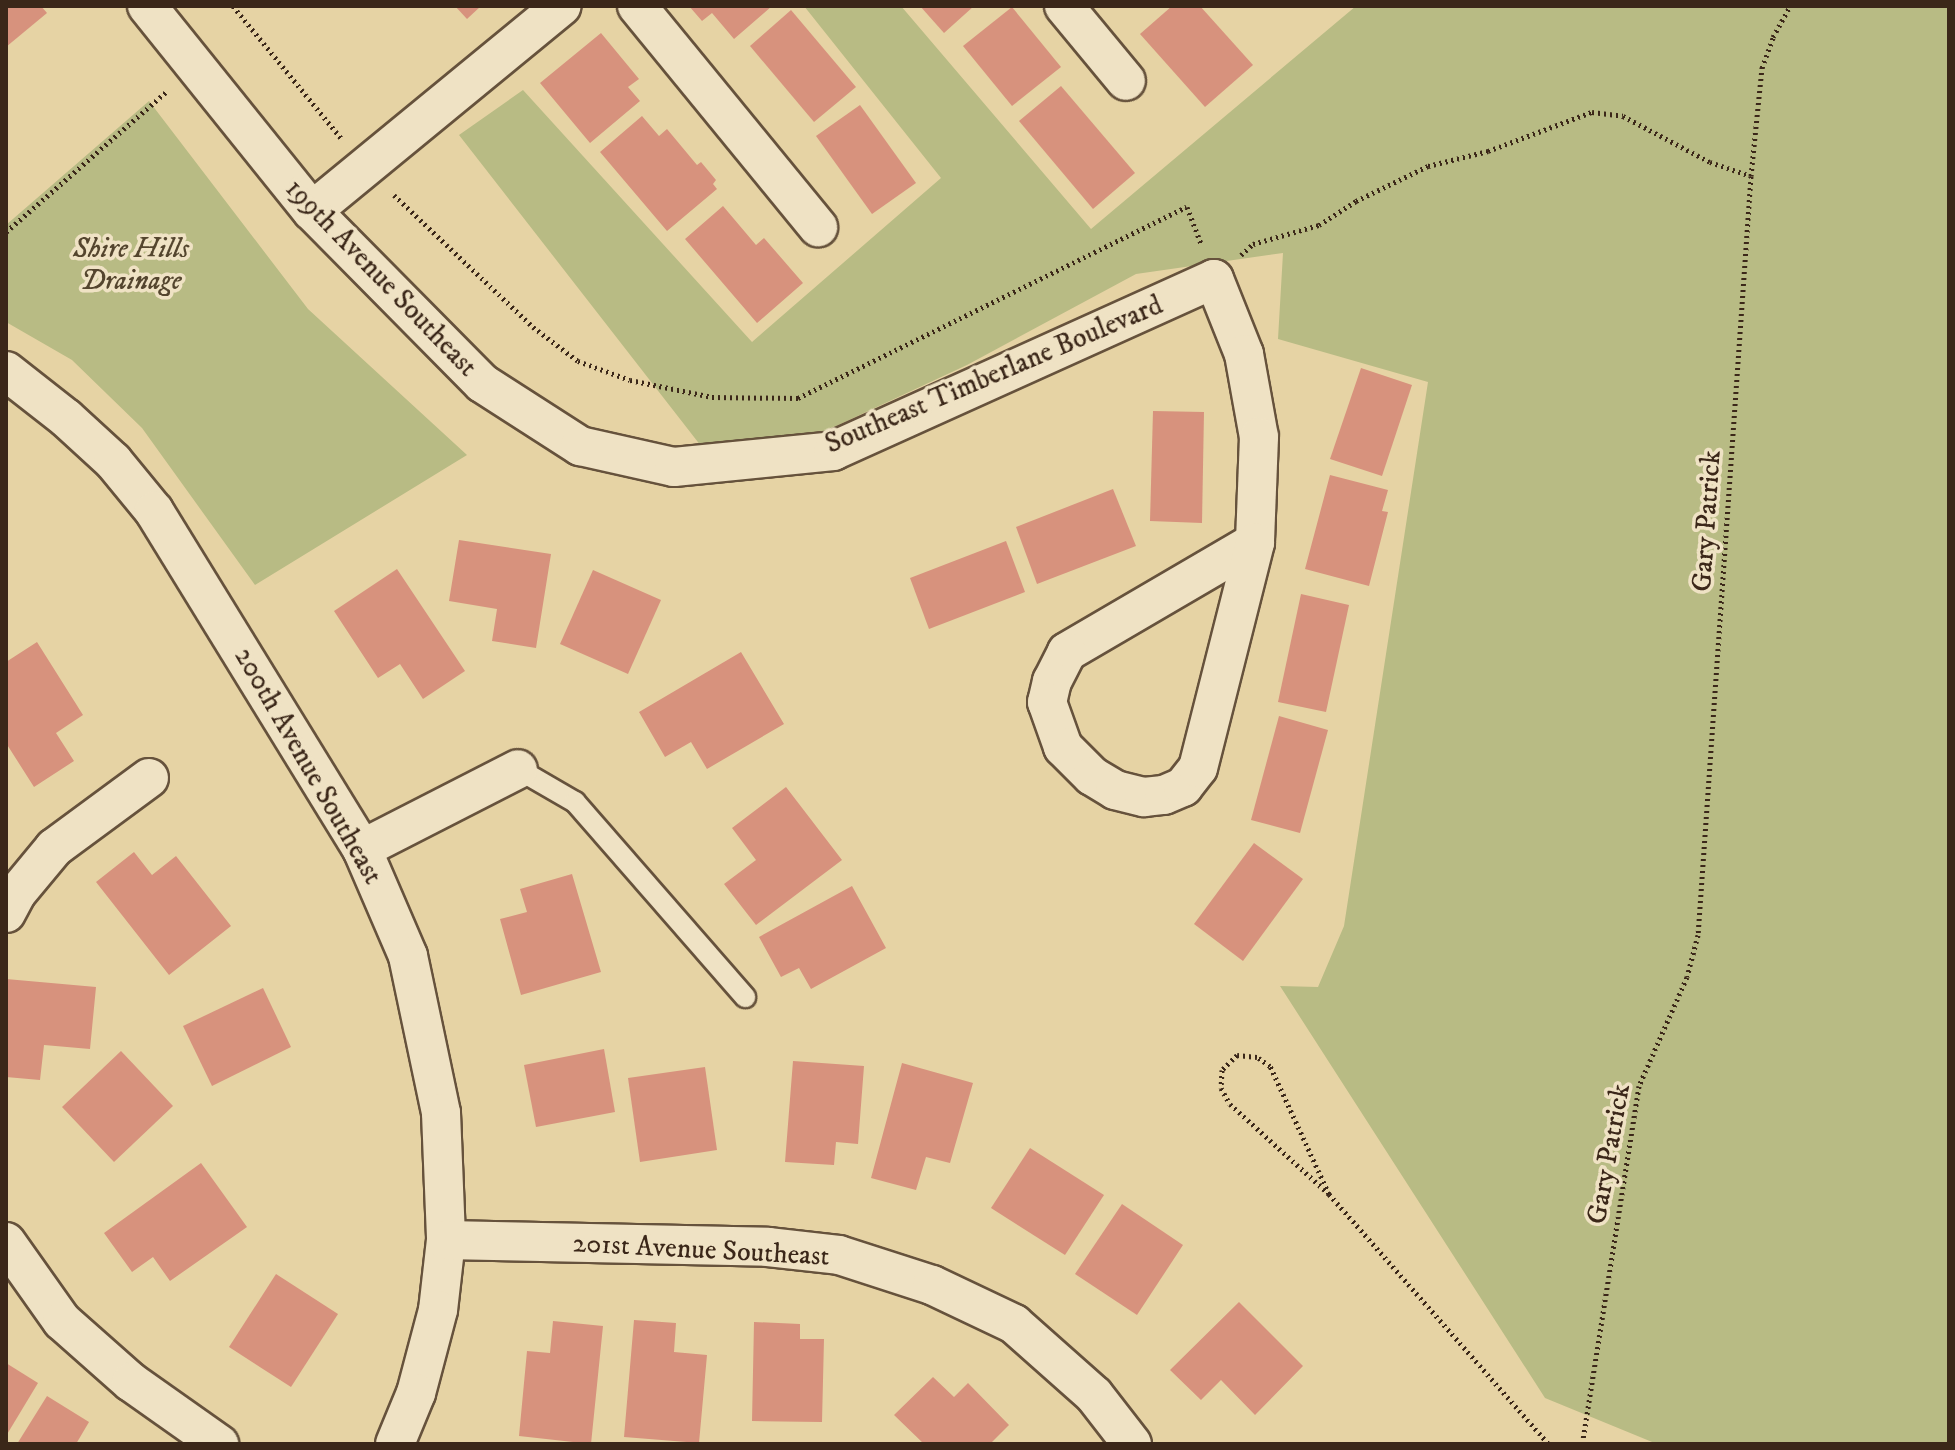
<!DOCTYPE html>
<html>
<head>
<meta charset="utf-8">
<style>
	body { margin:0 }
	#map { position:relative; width:1955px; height:1450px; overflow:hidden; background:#e6d3a4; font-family:"IM FELL DW Pica",serif }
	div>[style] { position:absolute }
	.green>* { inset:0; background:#b8bb84 }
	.building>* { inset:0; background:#d7927d }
	.path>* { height:5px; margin-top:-2.5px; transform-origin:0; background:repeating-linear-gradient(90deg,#3b2719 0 2px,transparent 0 6px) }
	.roads { filter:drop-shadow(2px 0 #66523c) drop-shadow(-2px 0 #66523c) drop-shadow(0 2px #66523c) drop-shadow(0 -2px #66523c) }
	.service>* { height:20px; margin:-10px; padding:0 10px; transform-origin:10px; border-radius:10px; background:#efe2c4 }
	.minor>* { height:38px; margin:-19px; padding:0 19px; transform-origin:19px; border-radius:19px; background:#efe2c4 }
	span { translate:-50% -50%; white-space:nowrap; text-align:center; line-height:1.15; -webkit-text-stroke:7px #efe2c4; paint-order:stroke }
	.park-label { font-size:28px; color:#54452e; font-style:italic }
	.street-label { font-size:28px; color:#3b2719 }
	.frame { position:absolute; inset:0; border:8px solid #3b2719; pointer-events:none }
</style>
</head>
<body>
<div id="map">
	<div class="green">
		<div style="clip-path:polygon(804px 6px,901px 6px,1091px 229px,1356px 6px,1949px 6px,1949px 1444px,1657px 1444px,1545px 1398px,1280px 986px,1318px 987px,1344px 926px,1428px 382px,1278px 339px,1283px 253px,1136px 274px,967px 365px,821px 433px,701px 446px,459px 135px,523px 90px,752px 342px,941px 178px)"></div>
		<div style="clip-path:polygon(149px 101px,308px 309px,467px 455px,255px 585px,142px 428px,72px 360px,6px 322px,6px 225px)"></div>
	</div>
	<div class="building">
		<div style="clip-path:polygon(6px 6px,41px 6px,47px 13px,6px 47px)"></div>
		<div style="clip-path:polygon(455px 6px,481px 6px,467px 19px)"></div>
		<div style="clip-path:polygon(689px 6px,772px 6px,734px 39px,712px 13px,702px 21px)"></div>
		<div style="clip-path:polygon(920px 6px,974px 6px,944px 33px)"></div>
		<div style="clip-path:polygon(1172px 6px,1200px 6px,1253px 65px,1205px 107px,1140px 34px)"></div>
		<div style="clip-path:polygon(1012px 7px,1061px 67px,1012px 106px,963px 46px)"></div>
		<div style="clip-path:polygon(791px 10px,856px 87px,814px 122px,750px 46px)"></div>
		<div style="clip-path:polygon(601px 33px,639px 79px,628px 87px,640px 101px,590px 143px,540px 83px)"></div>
		<div style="clip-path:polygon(1061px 86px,1135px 173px,1093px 209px,1019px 121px)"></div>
		<div style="clip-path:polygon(860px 105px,916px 183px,872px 214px,816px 136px)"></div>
		<div style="clip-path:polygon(642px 116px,659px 136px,667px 129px,697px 165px,701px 162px,716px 180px,713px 184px,717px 189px,667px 231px,600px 152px)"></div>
		<div style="clip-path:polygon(723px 206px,756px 245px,764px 238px,803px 283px,757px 323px,685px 239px)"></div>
		<div style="clip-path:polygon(1361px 368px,1412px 385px,1382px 476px,1330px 459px)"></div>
		<div style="clip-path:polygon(1153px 411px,1204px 412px,1202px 523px,1150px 521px)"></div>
		<div style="clip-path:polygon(1330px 475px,1388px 490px,1382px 511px,1388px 512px,1369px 586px,1305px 569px)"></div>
		<div style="clip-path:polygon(1113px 489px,1136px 546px,1037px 584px,1016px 527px)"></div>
		<div style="clip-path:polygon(459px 540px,551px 554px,536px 648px,492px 641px,497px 609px,449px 601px)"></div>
		<div style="clip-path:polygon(1006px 541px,1025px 592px,929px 629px,910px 578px)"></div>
		<div style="clip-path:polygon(397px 569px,465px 671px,423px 699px,400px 664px,378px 678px,334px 611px)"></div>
		<div style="clip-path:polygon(593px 570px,661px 600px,628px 674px,560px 644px)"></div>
		<div style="clip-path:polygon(1301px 594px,1349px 605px,1326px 712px,1278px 702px)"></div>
		<div style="clip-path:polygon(37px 642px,83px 715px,56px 733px,74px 761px,34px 787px,6px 743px,6px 662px)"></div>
		<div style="clip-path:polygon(741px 652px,784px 724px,707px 769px,691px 742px,665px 757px,639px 712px)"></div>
		<div style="clip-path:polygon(1279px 716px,1328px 730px,1300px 833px,1251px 820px)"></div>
		<div style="clip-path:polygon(786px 787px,842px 860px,756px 925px,724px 884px,756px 860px,732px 828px)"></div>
		<div style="clip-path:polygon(1254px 843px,1303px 879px,1243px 961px,1194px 924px)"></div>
		<div style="clip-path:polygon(134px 852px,152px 875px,176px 856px,231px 926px,169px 975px,96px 882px)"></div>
		<div style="clip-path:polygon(572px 874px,601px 972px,521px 995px,500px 919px,527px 912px,520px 889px)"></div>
		<div style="clip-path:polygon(852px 886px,886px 948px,811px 989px,799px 968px,781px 977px,759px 937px)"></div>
		<div style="clip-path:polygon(6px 979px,96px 987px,90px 1049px,44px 1045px,40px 1080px,6px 1077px)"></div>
		<div style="clip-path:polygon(263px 988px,291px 1047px,212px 1086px,183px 1026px)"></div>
		<div style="clip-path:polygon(604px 1049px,615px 1112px,536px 1127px,524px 1065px)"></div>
		<div style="clip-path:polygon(121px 1051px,173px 1106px,114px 1162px,62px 1107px)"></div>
		<div style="clip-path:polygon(793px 1061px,864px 1066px,858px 1144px,836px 1142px,834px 1165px,785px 1162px)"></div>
		<div style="clip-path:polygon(902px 1063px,973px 1083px,950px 1163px,926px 1157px,916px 1190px,871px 1178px)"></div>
		<div style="clip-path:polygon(705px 1067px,717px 1150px,640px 1162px,628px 1078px)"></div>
		<div style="clip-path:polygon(1030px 1148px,1104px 1195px,1065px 1255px,991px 1208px)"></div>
		<div style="clip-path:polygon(201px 1163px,247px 1227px,170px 1281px,153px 1257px,132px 1272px,104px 1233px)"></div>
		<div style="clip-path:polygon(1122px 1204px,1183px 1245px,1137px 1315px,1075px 1274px)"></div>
		<div style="clip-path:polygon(276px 1274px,338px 1314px,291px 1387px,229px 1347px)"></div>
		<div style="clip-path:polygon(1239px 1302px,1303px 1366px,1255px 1415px,1221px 1380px,1201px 1400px,1170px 1370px)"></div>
		<div style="clip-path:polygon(634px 1320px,676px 1323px,674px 1352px,707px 1355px,699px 1443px,624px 1437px)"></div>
		<div style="clip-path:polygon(553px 1321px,603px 1326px,591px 1444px,519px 1436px,527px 1351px,550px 1353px)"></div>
		<div style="clip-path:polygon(754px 1322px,800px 1324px,800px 1339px,824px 1339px,822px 1422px,752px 1421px)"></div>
		<div style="clip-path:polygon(6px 1363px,38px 1383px,6px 1436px)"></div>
		<div style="clip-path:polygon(933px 1377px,954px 1397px,968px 1383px,1009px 1425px,990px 1444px,924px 1444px,894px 1415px)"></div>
		<div style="clip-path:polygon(47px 1396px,89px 1422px,76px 1444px,17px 1444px)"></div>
	</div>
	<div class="path">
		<div style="left:233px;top:6px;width:171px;rotate:50.7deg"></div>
		<div style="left:1751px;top:176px;width:109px;rotate:-84.2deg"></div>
		<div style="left:1762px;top:68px;width:33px;rotate:-70deg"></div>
		<div style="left:1773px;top:37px;width:35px;rotate:-61deg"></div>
		<div style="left:394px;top:195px;width:192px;rotate:43.5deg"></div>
		<div style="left:533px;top:327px;width:56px;rotate:37.1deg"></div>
		<div style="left:578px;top:361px;width:55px;rotate:20.1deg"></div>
		<div style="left:630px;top:380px;width:84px;rotate:11.7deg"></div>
		<div style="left:712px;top:397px;width:86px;rotate:0.7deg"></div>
		<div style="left:798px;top:398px;width:433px;rotate:-26.2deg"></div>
		<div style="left:1187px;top:207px;width:39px;rotate:69deg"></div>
		<div style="left:6px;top:232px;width:214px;rotate:-41.2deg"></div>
		<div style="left:1241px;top:255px;width:16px;rotate:-43deg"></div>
		<div style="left:1253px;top:244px;width:69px;rotate:-16.1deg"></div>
		<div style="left:1319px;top:225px;width:44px;rotate:-33deg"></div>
		<div style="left:1356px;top:201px;width:80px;rotate:-25.9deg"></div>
		<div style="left:1428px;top:166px;width:62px;rotate:-14deg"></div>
		<div style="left:1488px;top:151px;width:111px;rotate:-20.6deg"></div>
		<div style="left:1592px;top:112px;width:31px;rotate:7deg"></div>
		<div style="left:1623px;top:116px;width:98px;rotate:27.9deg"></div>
		<div style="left:1710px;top:162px;width:43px;rotate:18.9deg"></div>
		<div style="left:1751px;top:176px;width:761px;rotate:93.99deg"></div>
		<div style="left:1698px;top:935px;width:43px;rotate:104.7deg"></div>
		<div style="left:1687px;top:977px;width:119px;rotate:113.8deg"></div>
		<div style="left:1639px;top:1086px;width:363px;rotate:99deg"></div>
		<div style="left:1329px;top:1194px;width:141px;rotate:-114.7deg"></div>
		<div style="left:1270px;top:1066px;width:16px;rotate:-145deg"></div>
		<div style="left:1257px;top:1057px;width:20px;rotate:-174deg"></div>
		<div style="left:1237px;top:1055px;width:21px;rotate:135deg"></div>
		<div style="left:1222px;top:1070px;width:18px;rotate:93deg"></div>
		<div style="left:1221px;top:1088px;width:18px;rotate:61deg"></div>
		<div style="left:1230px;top:1104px;width:134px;rotate:42.3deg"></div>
		<div style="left:1329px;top:1194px;width:333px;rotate:48.7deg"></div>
	</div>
	<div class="roads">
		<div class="service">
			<div style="left:518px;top:769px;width:66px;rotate:30.1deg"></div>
			<div style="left:575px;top:802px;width:259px;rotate:48.9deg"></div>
		</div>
		<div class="minor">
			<div style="left:147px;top:6px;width:263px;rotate:51.2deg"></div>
			<div style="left:312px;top:211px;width:242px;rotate:45.3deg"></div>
			<div style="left:482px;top:383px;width:117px;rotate:32.7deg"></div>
			<div style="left:580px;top:446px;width:96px;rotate:12.6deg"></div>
			<div style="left:674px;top:467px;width:160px;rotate:-5.7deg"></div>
			<div style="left:833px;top:451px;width:418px;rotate:-24.3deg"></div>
			<div style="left:1214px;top:279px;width:81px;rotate:68.2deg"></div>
			<div style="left:1244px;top:354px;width:84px;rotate:79.8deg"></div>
			<div style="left:1259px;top:437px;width:105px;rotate:92.2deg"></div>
			<div style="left:1255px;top:542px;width:218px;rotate:149.7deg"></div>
			<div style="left:1067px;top:652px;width:33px;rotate:117deg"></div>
			<div style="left:1052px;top:681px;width:22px;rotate:103deg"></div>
			<div style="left:1047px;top:702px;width:48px;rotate:70.4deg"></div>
			<div style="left:1063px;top:747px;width:41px;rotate:45deg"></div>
			<div style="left:1092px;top:776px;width:27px;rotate:31deg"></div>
			<div style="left:1115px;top:790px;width:30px;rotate:14deg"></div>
			<div style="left:1144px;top:797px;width:20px;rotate:-6deg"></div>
			<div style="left:1164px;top:795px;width:21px;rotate:-23deg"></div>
			<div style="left:1183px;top:787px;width:24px;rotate:-52deg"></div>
			<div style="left:1198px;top:768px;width:233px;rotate:-75.8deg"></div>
			<div style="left:637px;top:6px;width:286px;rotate:50.7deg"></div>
			<div style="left:1064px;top:6px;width:97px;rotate:50.4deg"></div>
			<div style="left:312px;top:211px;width:323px;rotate:-39.4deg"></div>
			<div style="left:6px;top:371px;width:76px;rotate:38.1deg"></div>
			<div style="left:66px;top:418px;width:64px;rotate:42.5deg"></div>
			<div style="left:113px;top:461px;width:65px;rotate:50.6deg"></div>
			<div style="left:154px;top:511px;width:397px;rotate:58.4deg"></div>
			<div style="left:362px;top:849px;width:116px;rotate:66.7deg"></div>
			<div style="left:408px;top:956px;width:160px;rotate:78.1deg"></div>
			<div style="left:441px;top:1113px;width:127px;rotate:87.7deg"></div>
			<div style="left:446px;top:1240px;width:70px;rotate:96.5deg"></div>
			<div style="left:438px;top:1310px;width:86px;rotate:104.8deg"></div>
			<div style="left:416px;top:1393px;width:55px;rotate:112.4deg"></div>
			<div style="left:362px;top:849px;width:175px;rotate:-27.1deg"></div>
			<div style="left:6px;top:913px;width:21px;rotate:-62deg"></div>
			<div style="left:16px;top:894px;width:60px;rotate:-50.4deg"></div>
			<div style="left:54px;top:848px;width:118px;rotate:-36.4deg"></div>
			<div style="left:446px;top:1240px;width:322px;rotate:1.2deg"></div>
			<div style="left:768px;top:1247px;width:71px;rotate:6.4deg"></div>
			<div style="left:839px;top:1255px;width:98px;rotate:17.9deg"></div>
			<div style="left:932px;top:1285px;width:91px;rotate:25.4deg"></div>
			<div style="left:1014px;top:1324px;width:107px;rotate:41.6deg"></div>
			<div style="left:1094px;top:1395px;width:62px;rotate:52.2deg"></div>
			<div style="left:6px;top:1242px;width:97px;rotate:54.7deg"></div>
			<div style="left:62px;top:1321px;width:92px;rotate:41.5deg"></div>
			<div style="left:131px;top:1382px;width:108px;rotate:35.2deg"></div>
		</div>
	</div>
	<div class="park-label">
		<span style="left:131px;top:265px">Shire Hills<br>Drainage</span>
	</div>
	<div class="street-label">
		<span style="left:381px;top:278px;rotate:46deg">199th Avenue Southeast</span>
		<span style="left:994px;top:375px;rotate:-23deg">Southeast Timberlane Boulevard</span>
		<span style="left:1707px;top:521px;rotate:-86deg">Gary Patrick</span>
		<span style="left:308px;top:766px;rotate:60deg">200th Avenue Southeast</span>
		<span style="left:1609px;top:1154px;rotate:-80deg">Gary Patrick</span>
		<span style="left:701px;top:1250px;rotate:3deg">201st Avenue Southeast</span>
	</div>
	<div class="frame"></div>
</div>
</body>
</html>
